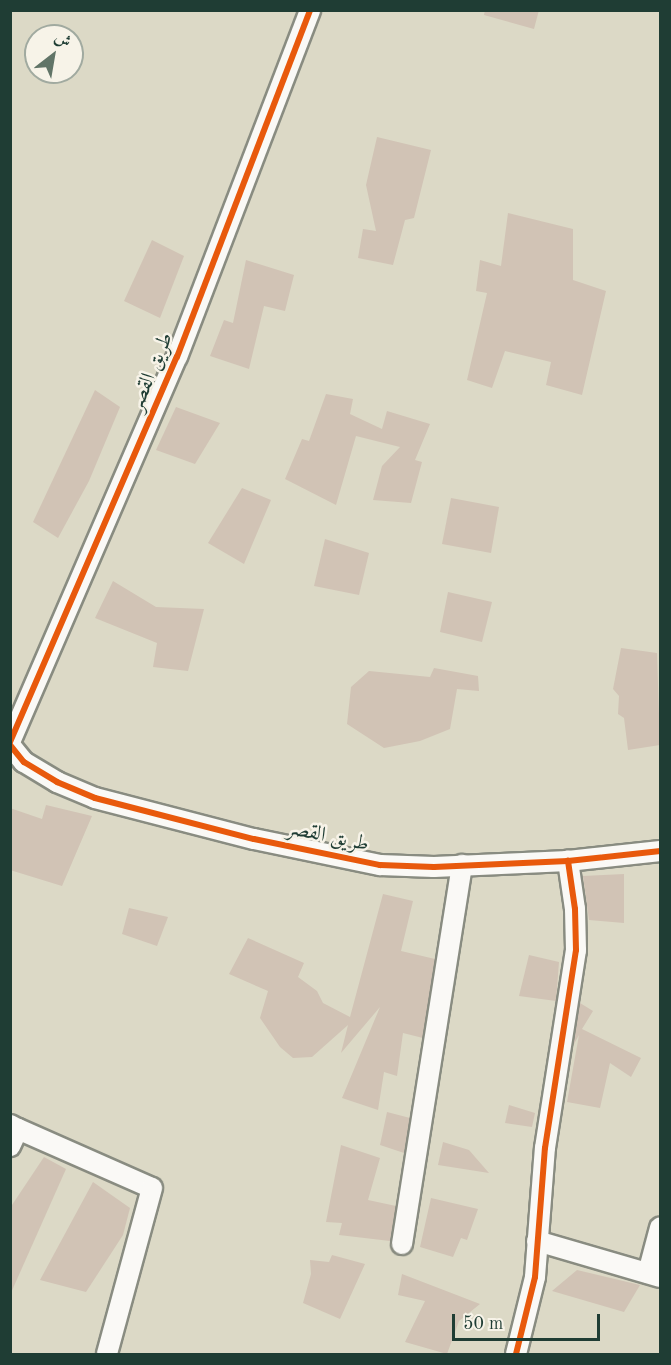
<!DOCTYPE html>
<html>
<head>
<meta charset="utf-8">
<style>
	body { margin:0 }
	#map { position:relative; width:671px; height:1365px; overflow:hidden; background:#dcd9c6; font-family:"Old Standard TT",Amiri,serif }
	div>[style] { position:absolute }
	.building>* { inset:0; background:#d1c3b5 }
	.roads { filter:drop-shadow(2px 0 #898c81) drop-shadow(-2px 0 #898c81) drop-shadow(0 2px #898c81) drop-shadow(0 -2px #898c81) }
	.minor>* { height:20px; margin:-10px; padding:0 10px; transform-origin:10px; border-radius:10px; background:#faf9f6 }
	.cycleway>* { height:6px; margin:-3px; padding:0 3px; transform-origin:3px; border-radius:3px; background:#e8590c }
	span { translate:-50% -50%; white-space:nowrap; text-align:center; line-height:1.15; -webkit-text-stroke:5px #f7f3e8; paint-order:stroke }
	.street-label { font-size:21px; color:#1f3d34 }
	.frame { position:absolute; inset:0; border:12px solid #1f3d34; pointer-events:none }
	.north { position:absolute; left:24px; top:24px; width:60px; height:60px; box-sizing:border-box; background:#f7f3e8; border:2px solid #a1aaa0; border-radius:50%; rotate:31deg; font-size:16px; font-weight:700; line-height:24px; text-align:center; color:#1f3d34 }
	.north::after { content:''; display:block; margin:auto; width:21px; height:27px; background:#617467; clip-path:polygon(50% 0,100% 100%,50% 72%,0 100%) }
	.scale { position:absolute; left:452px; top:1314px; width:148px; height:27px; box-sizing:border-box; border:3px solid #1f3d34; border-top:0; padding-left:8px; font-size:18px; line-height:21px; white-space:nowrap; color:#1f3d34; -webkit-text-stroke:4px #f7f3e8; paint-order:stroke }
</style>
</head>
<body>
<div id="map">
	<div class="building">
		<div style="clip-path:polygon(485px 10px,539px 10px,534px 29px,484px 15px)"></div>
		<div style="clip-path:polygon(377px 137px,431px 150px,414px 218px,405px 220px,393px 265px,358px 258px,363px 229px,376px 231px,366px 185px)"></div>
		<div style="clip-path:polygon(508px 213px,573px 229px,573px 280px,606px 291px,582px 395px,546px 385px,551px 362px,505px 351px,492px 388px,467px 380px,487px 293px,476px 291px,480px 260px,501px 266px)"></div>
		<div style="clip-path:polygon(152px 240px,184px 256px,160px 318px,124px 301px)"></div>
		<div style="clip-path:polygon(246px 260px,294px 275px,285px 311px,264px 306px,249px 369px,210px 356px,224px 320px,233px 323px)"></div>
		<div style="clip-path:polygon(95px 390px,120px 407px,89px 481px,58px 538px,33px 522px)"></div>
		<div style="clip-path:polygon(326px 394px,353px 399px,350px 414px,382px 429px,387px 411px,430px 424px,415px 460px,422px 462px,411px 503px,373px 500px,382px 466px,400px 447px,356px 436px,336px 505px,285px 479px,302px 439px,309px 441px)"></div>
		<div style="clip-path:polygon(176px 407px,220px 423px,195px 464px,156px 450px)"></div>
		<div style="clip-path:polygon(242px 488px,271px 500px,244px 564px,208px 543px)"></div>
		<div style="clip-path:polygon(451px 498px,499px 507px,491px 553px,442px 544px)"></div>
		<div style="clip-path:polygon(325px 539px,369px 553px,359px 595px,314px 586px)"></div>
		<div style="clip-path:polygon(113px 581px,156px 607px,204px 609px,188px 671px,153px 667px,157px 643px,95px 618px)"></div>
		<div style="clip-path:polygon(448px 592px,492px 602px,482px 642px,440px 632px)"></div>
		<div style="clip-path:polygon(621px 648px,657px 653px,660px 745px,628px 750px,624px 718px,618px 714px,619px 696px,613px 689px)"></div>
		<div style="clip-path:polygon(434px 668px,478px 676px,479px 691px,457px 689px,450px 729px,420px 741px,384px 748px,347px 724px,351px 687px,369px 671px,430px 677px)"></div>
		<div style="clip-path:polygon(46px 805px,92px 816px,62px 886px,10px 870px,10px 808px,42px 819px)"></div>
		<div style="clip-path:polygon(624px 874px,624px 923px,589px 920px,583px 876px)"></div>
		<div style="clip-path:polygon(383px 894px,413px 901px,401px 951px,435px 959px,423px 1038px,403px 1033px,397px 1076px,384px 1072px,378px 1110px,342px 1098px,380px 1007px,341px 1053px,348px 1025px,312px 1057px,293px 1058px,280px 1047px,260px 1018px,268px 991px,229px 974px,248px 938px,304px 963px,298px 977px,317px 991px,323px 1003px,350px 1017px)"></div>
		<div style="clip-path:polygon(129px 908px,168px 917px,157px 946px,122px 934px)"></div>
		<div style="clip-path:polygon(529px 955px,559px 962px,556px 1001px,519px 996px)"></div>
		<div style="clip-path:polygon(580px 1003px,593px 1011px,582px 1029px,641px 1058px,631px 1077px,610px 1063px,600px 1108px,567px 1102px,579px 1035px,573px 1046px)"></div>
		<div style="clip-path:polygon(509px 1105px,535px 1113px,532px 1127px,505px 1123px)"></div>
		<div style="clip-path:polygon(387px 1112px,410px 1118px,404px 1153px,380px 1145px)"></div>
		<div style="clip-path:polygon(443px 1142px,469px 1150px,489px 1173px,438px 1165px)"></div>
		<div style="clip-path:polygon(341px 1145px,380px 1158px,368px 1200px,396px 1206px,390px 1241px,339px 1235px,342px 1223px,326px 1222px)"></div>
		<div style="clip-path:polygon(44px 1157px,66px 1169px,10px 1295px,10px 1208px)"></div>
		<div style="clip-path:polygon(93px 1182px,130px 1208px,123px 1235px,86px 1292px,40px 1280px)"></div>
		<div style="clip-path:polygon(431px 1198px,478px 1209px,467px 1240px,461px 1238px,453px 1257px,420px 1247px)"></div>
		<div style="clip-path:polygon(332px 1255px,365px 1264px,340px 1319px,303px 1303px,311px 1274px,310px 1260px,329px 1262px)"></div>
		<div style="clip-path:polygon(577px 1270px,640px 1285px,624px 1312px,552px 1291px)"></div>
		<div style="clip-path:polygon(402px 1274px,480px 1304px,459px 1321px,447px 1354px,405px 1342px,425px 1301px,398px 1295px)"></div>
	</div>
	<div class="roads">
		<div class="minor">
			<div style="left:10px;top:742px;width:420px;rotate:-66.6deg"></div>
			<div style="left:177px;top:357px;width:372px;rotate:-69deg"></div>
			<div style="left:10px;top:745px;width:22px;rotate:51deg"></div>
			<div style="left:24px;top:762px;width:39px;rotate:31deg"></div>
			<div style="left:57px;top:782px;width:41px;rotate:22.8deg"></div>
			<div style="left:95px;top:798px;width:164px;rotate:14.5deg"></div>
			<div style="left:254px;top:839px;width:129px;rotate:11.7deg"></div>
			<div style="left:380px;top:865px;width:54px;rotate:2.1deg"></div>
			<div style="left:434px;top:867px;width:134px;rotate:-2.6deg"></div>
			<div style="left:568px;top:861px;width:93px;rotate:-6.2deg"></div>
			<div style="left:10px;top:1125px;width:9px;rotate:27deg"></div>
			<div style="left:18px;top:1129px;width:19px;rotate:115deg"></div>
			<div style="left:18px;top:1129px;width:146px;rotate:23.8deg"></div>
			<div style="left:152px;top:1188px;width:172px;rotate:105.2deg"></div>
			<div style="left:537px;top:1241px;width:128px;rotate:16.3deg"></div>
			<div style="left:402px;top:1244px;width:384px;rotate:-81deg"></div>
			<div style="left:648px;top:1273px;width:47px;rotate:-75.1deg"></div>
			<div style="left:516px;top:1354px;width:79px;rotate:-76.1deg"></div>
			<div style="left:535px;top:1277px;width:129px;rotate:-85.6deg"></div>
			<div style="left:545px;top:1148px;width:200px;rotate:-81.1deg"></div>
			<div style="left:576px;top:950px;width:41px;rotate:-91.4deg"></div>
			<div style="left:575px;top:909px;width:49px;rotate:-98.3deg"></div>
		</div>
	</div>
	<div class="cycleway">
		<div style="left:10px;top:742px;width:420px;rotate:-66.6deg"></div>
		<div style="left:177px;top:357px;width:372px;rotate:-69deg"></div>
		<div style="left:10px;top:745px;width:22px;rotate:51deg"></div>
		<div style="left:24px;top:762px;width:39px;rotate:31deg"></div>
		<div style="left:57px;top:782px;width:41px;rotate:22.8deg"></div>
		<div style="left:95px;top:798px;width:164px;rotate:14.5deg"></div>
		<div style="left:254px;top:839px;width:129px;rotate:11.7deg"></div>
		<div style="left:380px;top:865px;width:54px;rotate:2.1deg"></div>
		<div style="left:434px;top:867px;width:134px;rotate:-2.6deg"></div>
		<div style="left:568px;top:861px;width:93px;rotate:-6.2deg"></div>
		<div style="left:516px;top:1354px;width:79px;rotate:-76.1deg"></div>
		<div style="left:535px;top:1277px;width:129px;rotate:-85.6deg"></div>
		<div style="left:545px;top:1148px;width:200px;rotate:-81.1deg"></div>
		<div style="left:576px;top:950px;width:41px;rotate:-91.4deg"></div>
		<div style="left:575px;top:909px;width:49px;rotate:-98.3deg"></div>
	</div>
	<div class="street-label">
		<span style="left:152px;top:372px;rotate:-67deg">طريق القصر</span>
		<span style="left:328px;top:837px;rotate:12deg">طريق القصر</span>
	</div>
	<div class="frame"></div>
	<div class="north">ش</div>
	<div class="scale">50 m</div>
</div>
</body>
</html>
